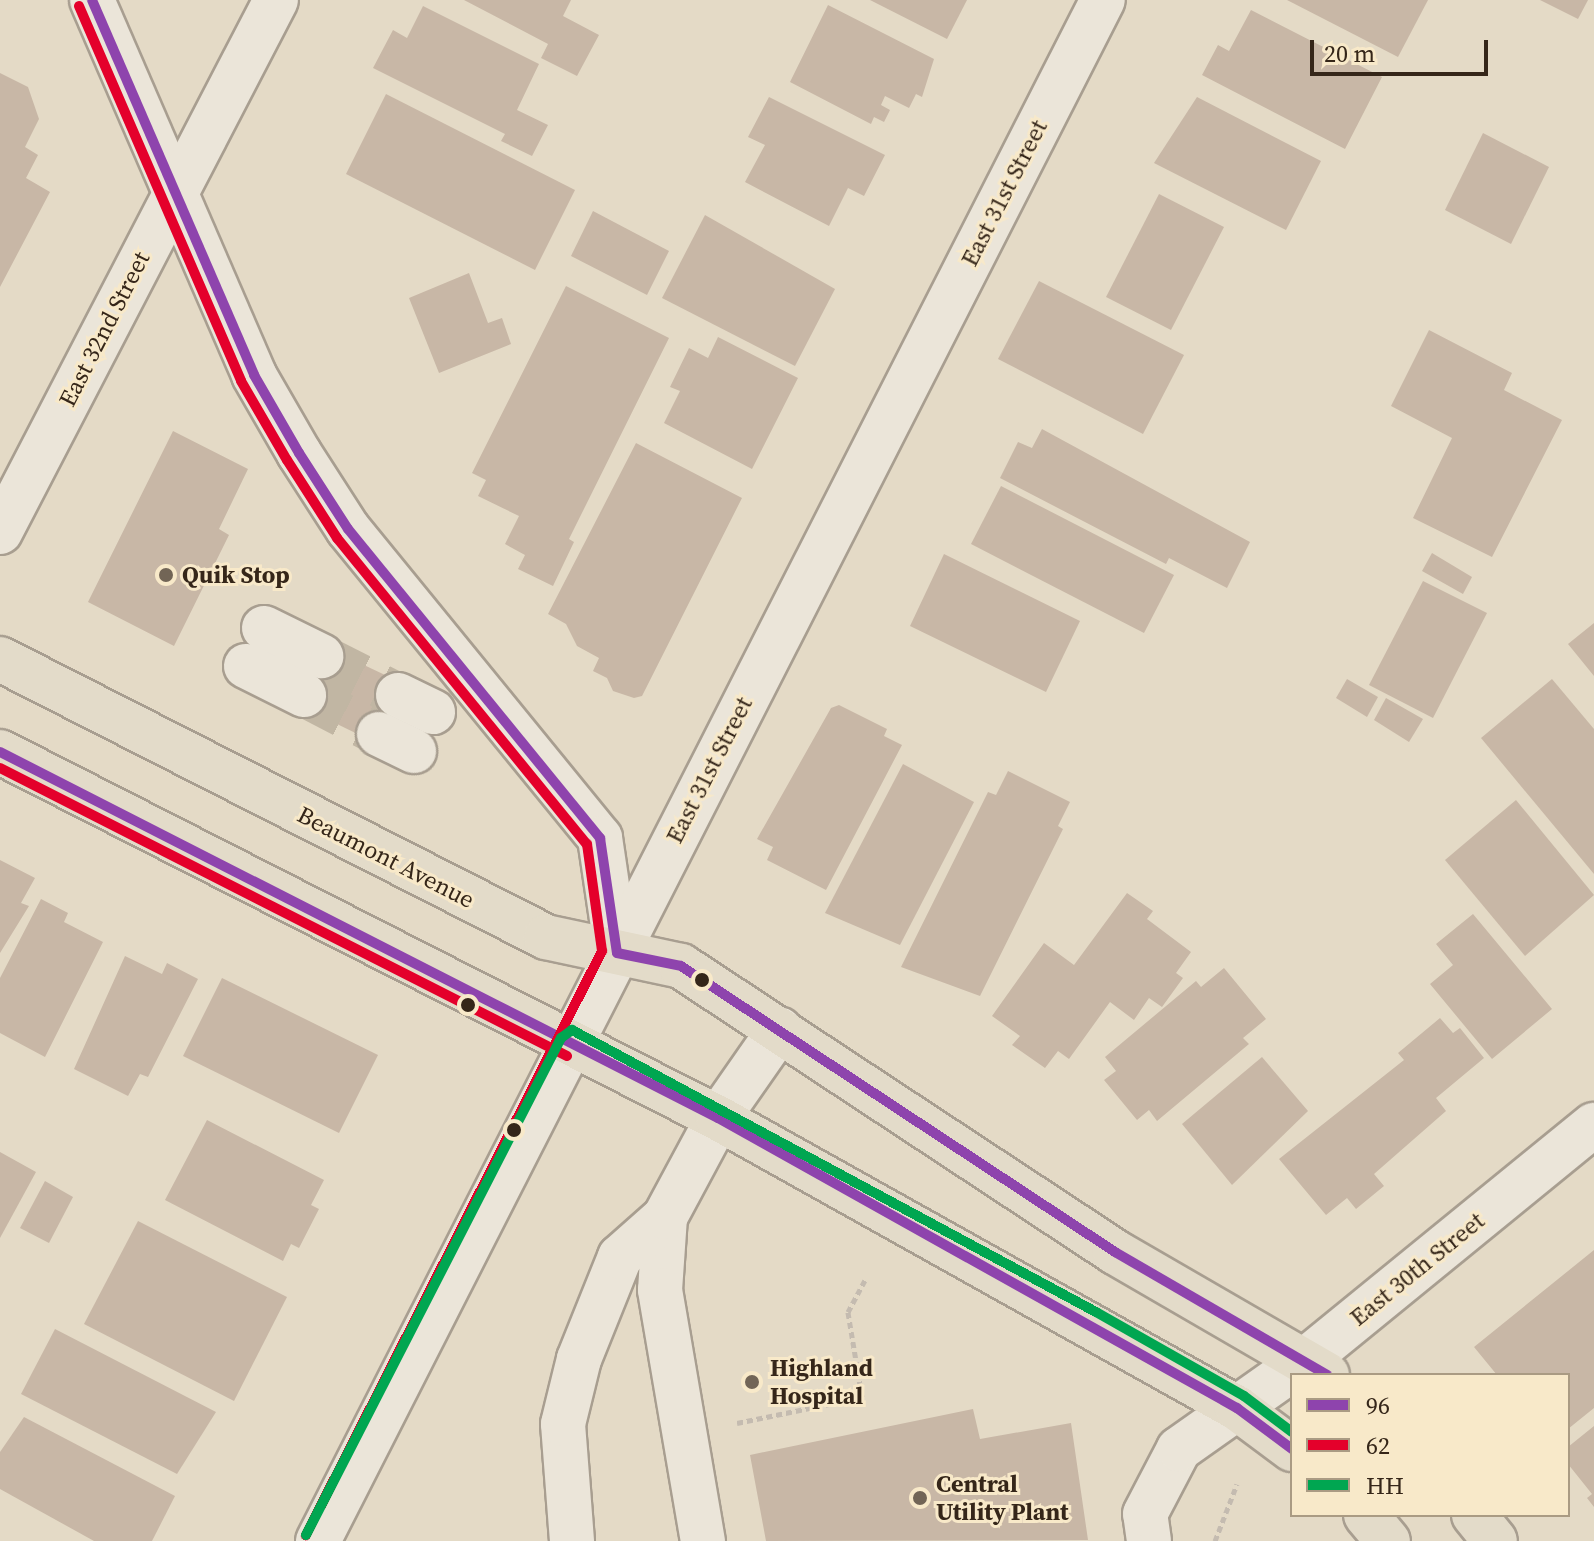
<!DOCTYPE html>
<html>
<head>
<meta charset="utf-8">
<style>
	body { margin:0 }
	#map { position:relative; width:1594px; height:1541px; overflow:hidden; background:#e4dac6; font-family:"Source Serif 4",serif }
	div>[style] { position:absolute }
	.building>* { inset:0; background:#c8b7a6 }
	.minor-tunnel>* { height:44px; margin-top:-22px; transform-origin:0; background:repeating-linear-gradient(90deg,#c1b6a3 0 44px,transparent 0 66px) }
	.path>* { height:5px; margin-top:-2.5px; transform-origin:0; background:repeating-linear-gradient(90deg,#c4bbb0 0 6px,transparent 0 10px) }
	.roads { filter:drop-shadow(2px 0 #a89e90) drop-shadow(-2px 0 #a89e90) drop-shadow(0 2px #a89e90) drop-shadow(0 -2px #a89e90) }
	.minor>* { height:44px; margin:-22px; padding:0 22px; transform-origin:22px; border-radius:22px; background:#ebe5d9 }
	.major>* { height:44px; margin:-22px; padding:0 22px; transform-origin:22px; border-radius:22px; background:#e3dbc9 }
	.bus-1>* { height:10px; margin:-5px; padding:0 5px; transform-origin:5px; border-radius:5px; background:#8e44ad }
	.bus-2>* { height:10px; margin:-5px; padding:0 5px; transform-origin:5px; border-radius:5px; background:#e4002b }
	.bus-3>* { height:10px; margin:-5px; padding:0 5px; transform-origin:5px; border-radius:5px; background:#00a651 }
	.dots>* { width:22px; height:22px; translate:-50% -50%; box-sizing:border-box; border:4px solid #f8e9c9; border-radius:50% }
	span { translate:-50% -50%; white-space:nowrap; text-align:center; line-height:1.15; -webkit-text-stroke:6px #f8e9c9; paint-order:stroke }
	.street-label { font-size:24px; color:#352619 }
	.poi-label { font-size:24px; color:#352619; font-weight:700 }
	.left { translate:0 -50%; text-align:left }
	.legend { position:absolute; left:1290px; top:1373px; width:280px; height:144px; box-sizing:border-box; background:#f8e9c9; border:2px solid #aa9b83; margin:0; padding:10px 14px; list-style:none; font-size:24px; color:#352619 }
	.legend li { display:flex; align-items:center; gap:16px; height:40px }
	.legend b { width:40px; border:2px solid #aa9b83 }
	.scale { position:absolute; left:1310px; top:40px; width:178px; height:36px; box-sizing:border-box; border:4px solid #352619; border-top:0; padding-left:10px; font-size:24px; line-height:28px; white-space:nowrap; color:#352619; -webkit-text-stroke:6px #f8e9c9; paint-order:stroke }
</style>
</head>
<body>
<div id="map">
	<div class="building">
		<div style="clip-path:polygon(464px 0,571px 0,563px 16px,599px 35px,577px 76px,541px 58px,548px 44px)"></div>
		<div style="clip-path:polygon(870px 0,967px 0,947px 39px)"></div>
		<div style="clip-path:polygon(1287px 0,1428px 0,1398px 57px)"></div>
		<div style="clip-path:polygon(1540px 0,1588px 0,1578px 19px)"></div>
		<div style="clip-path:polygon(828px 5px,934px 59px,922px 97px,916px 94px,909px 108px,885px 96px,881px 105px,890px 110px,884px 122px,874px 117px,871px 124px,790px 82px)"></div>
		<div style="clip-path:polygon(423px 6px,539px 64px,517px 110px,548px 125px,532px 156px,501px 141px,505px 134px,373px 68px,393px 30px,407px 38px)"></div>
		<div style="clip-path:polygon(1251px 10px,1382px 77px,1345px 149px,1202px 75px,1218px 45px,1229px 51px)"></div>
		<div style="clip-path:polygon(0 73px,28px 87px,39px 119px,25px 147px,38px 155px,26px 178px,50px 192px,0 287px)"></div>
		<div style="clip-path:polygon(386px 94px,575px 190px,535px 270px,346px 174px)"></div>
		<div style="clip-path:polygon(769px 97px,885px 155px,864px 196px,848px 188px,829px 226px,745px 182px,765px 145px,748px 137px)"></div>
		<div style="clip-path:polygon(1197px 97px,1321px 161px,1286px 230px,1154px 163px)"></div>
		<div style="clip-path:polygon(1483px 133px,1549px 167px,1511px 244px,1445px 210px)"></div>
		<div style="clip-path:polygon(1159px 194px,1224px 227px,1171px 330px,1106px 297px)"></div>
		<div style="clip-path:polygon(593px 211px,669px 251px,647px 295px,571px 256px)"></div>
		<div style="clip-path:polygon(705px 215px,835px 289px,795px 366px,662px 298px)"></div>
		<div style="clip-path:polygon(469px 273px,488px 323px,502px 318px,511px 344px,439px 373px,409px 298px)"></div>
		<div style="clip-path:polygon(1039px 281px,1184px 355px,1143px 434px,998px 359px)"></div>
		<div style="clip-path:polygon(566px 286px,669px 338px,569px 539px,574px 542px,553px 586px,518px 569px,525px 555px,505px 544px,519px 516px,478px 496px,486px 480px,472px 473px)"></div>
		<div style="clip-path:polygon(1429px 330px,1512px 373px,1504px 390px,1562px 420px,1492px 557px,1413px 518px,1452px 438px,1391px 406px)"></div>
		<div style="clip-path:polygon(718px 337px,798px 378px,752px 469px,664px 423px,680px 391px,670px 387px,689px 348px,708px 358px)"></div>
		<div style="clip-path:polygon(1042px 429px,1250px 542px,1227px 588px,1169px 558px,1166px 564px,1000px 478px,1018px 442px,1032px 448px)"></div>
		<div style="clip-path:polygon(173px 431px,248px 469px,219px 529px,229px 535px,174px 646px,88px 602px)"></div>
		<div style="clip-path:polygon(636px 443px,742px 498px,642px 696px,634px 698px,613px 691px,607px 678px,593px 671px,599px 658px,577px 646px,566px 624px,548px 614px)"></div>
		<div style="clip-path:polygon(1001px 486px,1174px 575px,1144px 633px,971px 544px)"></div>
		<div style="clip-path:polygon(1432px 553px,1472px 577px,1463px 594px,1422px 571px)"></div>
		<div style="clip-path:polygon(944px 554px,1080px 621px,1046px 692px,910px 626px)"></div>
		<div style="clip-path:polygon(1423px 581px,1487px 613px,1433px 718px,1369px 685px)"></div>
		<div style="clip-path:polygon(1594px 623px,1594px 676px,1568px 644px)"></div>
		<div style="clip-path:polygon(326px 647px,404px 684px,376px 743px,298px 705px)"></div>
		<div style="clip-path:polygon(1347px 679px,1378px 697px,1367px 717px,1336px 698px)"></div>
		<div style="clip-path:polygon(1552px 679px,1594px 729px,1594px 874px,1481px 738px)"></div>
		<div style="clip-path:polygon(1386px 698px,1423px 719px,1409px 742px,1374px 720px)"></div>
		<div style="clip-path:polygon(839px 705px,887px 729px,884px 736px,902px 745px,826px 890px,767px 860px,773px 847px,757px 839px,831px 708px)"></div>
		<div style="clip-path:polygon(903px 764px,974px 802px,900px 945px,825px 913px)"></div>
		<div style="clip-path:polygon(1008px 771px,1070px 802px,1058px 826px,1063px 829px,980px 996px,901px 967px,988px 792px,996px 795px)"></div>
		<div style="clip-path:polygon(1516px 800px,1594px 895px,1525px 956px,1445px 860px)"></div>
		<div style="clip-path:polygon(0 860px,35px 878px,21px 903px,29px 906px,0 953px)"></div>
		<div style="clip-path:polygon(1127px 893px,1153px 911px,1147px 919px,1191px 952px,1176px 973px,1183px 978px,1162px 1007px,1149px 998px,1134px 1020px,1110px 1002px,1069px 1059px,1058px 1051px,1045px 1068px,1012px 1045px,1020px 1036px,992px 1016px,1044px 943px,1074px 965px)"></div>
		<div style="clip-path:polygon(41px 899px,68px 913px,64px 922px,103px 942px,45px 1057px,0 1033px,0 978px)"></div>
		<div style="clip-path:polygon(1473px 914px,1552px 1009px,1492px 1059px,1430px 984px,1453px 965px,1436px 944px)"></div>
		<div style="clip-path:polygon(125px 956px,162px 974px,167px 963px,198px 979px,148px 1077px,140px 1074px,128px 1096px,74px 1069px)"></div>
		<div style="clip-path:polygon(1224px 968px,1266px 1019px,1243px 1038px,1249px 1044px,1157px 1121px,1149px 1110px,1137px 1120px,1104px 1080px,1116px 1071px,1105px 1057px,1196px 981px,1201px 987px)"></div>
		<div style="clip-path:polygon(222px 978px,378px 1055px,339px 1133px,183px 1056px)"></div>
		<div style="clip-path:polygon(1440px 1018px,1453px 1033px,1460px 1028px,1484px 1058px,1436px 1098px,1446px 1111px,1374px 1174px,1384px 1186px,1356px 1209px,1347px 1198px,1326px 1215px,1279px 1159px,1404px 1060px,1398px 1053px)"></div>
		<div style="clip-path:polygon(1262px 1057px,1308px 1111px,1232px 1185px,1182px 1124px)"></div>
		<div style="clip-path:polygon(207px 1120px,324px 1180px,311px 1205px,319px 1209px,299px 1248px,291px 1244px,283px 1261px,165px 1200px)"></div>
		<div style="clip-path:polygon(0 1152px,36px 1172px,0 1238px)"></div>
		<div style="clip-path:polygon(45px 1181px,73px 1197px,49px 1243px,20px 1228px)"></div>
		<div style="clip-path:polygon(138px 1221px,287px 1297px,234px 1401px,84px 1324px)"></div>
		<div style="clip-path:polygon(1594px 1250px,1594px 1408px,1568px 1429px,1568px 1375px,1497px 1375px,1474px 1347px)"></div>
		<div style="clip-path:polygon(55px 1329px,216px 1412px,177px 1474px,21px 1394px)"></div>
		<div style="clip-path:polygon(973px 1409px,980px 1439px,1071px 1423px,1088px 1540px,766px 1541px,750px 1455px)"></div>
		<div style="clip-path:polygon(24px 1417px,175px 1496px,152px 1541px,94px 1541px,0 1489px,0 1452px)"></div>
		<div style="clip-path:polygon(1594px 1426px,1594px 1507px,1587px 1498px,1592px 1494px,1568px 1464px,1568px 1447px)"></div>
	</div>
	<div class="minor-tunnel">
		<div style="left:321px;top:656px;width:86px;rotate:26.9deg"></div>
		<div style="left:304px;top:695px;width:85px;rotate:27.5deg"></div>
	</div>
	<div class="path">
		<div style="left:737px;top:1423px;width:128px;rotate:-11.7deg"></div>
		<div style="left:862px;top:1397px;width:86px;rotate:-99.4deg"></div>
		<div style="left:848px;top:1312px;width:36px;rotate:-62deg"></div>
		<div style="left:1215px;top:1541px;width:61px;rotate:-68.9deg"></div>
	</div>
	<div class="roads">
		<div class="minor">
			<div style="left:92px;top:0;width:408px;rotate:66.6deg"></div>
			<div style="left:254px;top:375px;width:90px;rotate:60deg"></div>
			<div style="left:299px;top:453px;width:90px;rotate:57.2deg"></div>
			<div style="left:348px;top:529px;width:399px;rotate:50.8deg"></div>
			<div style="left:600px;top:838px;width:116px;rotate:81.6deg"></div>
			<div style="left:0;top:532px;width:599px;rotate:-62.58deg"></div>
			<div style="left:264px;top:628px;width:64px;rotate:26.2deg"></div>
			<div style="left:246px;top:666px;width:65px;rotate:26.6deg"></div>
			<div style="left:398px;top:695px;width:39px;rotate:26deg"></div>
			<div style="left:379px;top:734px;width:39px;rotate:26deg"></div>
			<div style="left:665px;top:1217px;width:73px;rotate:93.9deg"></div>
			<div style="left:660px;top:1290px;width:255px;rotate:80.3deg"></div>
			<div style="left:318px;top:1541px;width:1729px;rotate:-63.01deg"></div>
			<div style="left:572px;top:1541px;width:117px;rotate:-94.4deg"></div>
			<div style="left:563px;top:1424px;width:67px;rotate:-76.2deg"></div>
			<div style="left:579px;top:1359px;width:110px;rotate:-68.1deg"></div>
			<div style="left:620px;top:1257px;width:60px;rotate:-41.6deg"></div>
			<div style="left:665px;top:1217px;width:112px;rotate:-61.8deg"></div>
			<div style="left:718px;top:1118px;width:108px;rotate:-55.1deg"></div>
			<div style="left:1149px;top:1541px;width:27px;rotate:-98deg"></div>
			<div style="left:1145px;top:1514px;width:73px;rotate:-62.4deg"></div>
			<div style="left:1179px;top:1449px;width:158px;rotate:-35.2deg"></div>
			<div style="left:1308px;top:1358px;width:369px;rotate:-39.2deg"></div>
		</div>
		<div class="major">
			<div style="left:0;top:659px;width:613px;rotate:26.98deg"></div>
			<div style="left:546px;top:937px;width:138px;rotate:12.1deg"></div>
			<div style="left:681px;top:966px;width:520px;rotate:33.38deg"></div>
			<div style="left:1115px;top:1252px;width:245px;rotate:30.1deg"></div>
			<div style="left:0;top:752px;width:806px;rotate:27.01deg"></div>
			<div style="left:718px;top:1118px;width:595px;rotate:29.2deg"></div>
			<div style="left:1237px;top:1408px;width:69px;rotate:36.7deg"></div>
			<div style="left:1366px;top:1515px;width:34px;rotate:50deg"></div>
			<div style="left:1474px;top:1515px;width:33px;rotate:51deg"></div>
		</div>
	</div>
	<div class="bus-1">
		<div style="left:92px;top:0;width:408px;rotate:66.6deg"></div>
		<div style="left:254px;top:375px;width:90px;rotate:60deg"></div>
		<div style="left:299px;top:453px;width:90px;rotate:57.2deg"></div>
		<div style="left:348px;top:529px;width:399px;rotate:50.8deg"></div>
		<div style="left:600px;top:838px;width:116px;rotate:81.6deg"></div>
		<div style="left:617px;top:953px;width:65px;rotate:11.5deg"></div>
		<div style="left:681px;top:966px;width:520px;rotate:33.38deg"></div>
		<div style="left:1115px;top:1252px;width:245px;rotate:30.1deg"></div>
		<div style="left:0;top:752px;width:806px;rotate:27.01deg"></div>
		<div style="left:718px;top:1118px;width:595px;rotate:29.2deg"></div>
		<div style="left:1237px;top:1408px;width:69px;rotate:36.7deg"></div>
	</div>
	<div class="bus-2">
		<div style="left:79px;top:6px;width:408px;rotate:66.6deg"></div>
		<div style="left:241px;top:381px;width:91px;rotate:59.8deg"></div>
		<div style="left:287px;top:460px;width:93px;rotate:57.3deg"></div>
		<div style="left:337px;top:538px;width:395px;rotate:50.8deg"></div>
		<div style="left:587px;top:844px;width:108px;rotate:82deg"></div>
		<div style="left:602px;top:951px;width:655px;rotate:116.88deg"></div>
		<div style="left:0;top:768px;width:636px;rotate:26.93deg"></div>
	</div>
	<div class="bus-3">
		<div style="left:306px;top:1535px;width:559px;rotate:-62.84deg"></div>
		<div style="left:561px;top:1038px;width:14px;rotate:-36deg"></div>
		<div style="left:572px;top:1030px;width:595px;rotate:28.29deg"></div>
		<div style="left:1096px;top:1312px;width:170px;rotate:29.6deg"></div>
		<div style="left:1244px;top:1396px;width:60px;rotate:36.9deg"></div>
	</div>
	<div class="dots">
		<div style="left:166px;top:575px;background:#726556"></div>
		<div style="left:702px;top:980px;background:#352619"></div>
		<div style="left:468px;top:1005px;background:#352619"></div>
		<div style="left:514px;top:1130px;background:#352619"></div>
		<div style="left:752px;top:1382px;background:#726556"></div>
		<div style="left:920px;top:1498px;background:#726556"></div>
	</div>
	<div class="street-label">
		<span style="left:1004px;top:193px;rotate:-63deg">East 31st Street</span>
		<span style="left:104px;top:329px;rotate:-63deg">East 32nd Street</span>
		<span style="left:709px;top:770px;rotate:-63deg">East 31st Street</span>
		<span style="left:386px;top:857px;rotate:27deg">Beaumont Avenue</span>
		<span style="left:1417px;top:1269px;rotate:-39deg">East 30th Street</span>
	</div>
	<div class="poi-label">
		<span class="left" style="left:182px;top:575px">Quik Stop</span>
		<span class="left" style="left:770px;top:1382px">Highland<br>Hospital</span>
		<span class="left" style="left:936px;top:1498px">Central<br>Utility Plant</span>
	</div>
	<ul class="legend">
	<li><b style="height:10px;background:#8e44ad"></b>96</li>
	<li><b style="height:10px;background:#e4002b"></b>62</li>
	<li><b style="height:10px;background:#00a651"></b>HH</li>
	</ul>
	<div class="scale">20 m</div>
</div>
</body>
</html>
